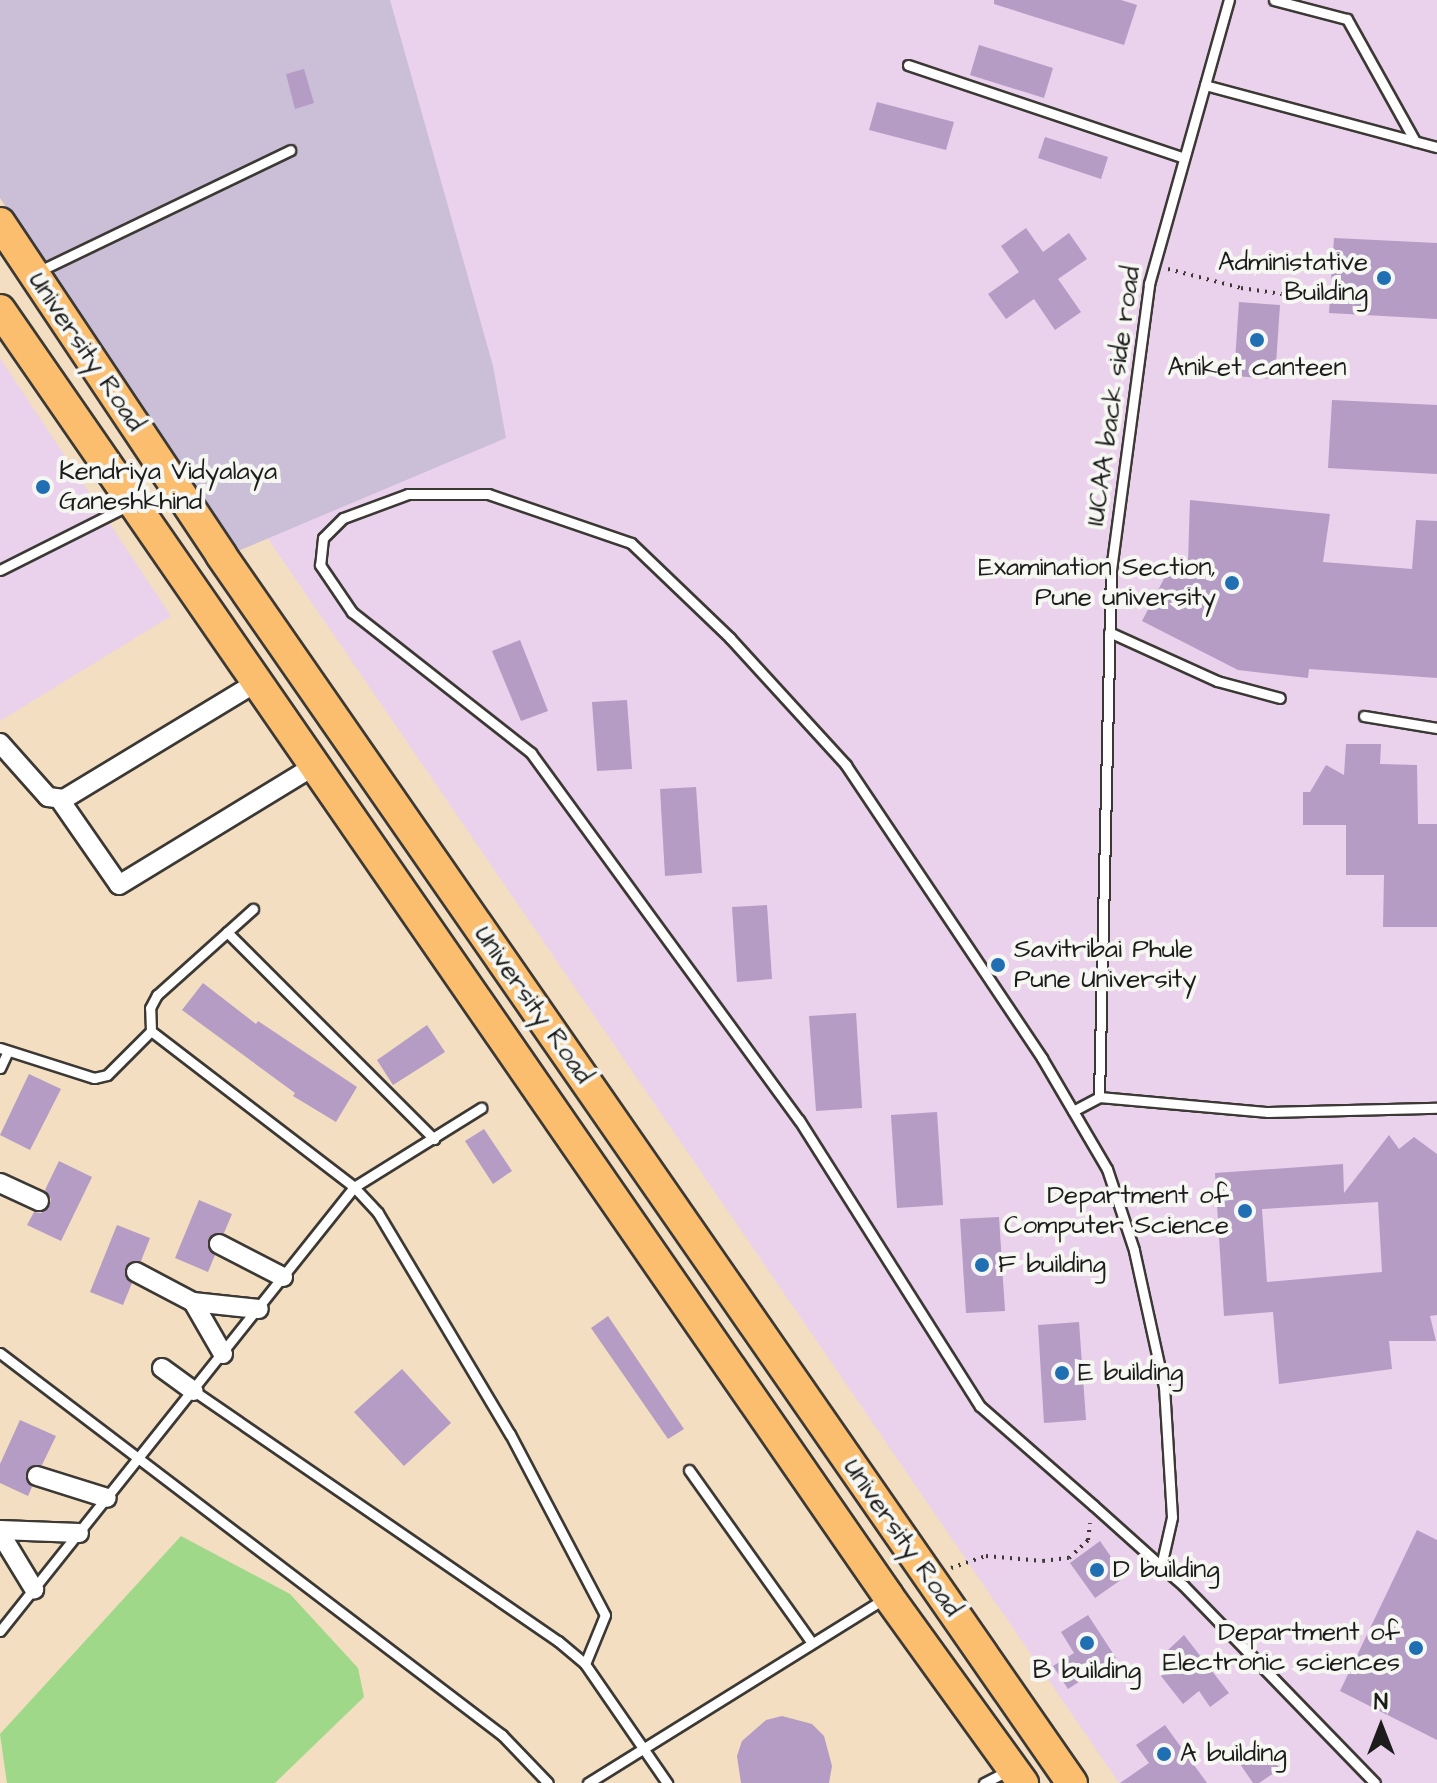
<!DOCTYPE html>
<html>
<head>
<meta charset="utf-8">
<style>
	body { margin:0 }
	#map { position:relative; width:1437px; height:1783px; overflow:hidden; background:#f3dec1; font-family:"Architects Daughter",sans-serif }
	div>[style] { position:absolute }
	.built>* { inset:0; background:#ead1ec }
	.industrial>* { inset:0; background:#cabfd6 }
	.green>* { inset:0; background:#a0d889 }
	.building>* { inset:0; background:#b49cc5 }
	.path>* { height:4px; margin-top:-2px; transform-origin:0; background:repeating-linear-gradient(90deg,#3c3935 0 2px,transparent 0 8px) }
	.roads { filter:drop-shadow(2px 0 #3c3935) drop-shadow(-2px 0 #3c3935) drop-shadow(0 2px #3c3935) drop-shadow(0 -2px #3c3935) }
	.lane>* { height:9px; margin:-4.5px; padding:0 4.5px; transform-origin:4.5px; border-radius:4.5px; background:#fff }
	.street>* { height:18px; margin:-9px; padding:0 9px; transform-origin:9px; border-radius:9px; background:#fff }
	.primary>* { height:30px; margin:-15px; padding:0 15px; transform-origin:15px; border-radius:15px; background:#fabe6e }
	.dots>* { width:22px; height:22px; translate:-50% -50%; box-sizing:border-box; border:4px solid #f6f6f2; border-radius:50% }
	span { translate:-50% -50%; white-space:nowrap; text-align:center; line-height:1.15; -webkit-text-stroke:8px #f6f6f2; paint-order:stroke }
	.poi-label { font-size:26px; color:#1c1c1c }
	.right { translate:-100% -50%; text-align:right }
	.left { translate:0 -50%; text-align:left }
	.street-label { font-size:26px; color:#1c1c1c }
	.north { position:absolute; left:1341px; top:1687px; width:80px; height:80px; -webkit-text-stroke:6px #f6f6f2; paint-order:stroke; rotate:0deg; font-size:22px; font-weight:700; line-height:32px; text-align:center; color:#1c1c1c }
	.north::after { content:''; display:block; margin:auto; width:28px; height:36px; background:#1c1c1c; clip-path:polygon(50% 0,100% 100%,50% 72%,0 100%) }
</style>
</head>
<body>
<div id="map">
	<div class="built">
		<div style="clip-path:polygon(0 0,1437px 0,1437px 1783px,1119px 1783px,0 147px)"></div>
		<div style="clip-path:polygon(0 358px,171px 616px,0 721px)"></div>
	</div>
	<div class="industrial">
		<div style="clip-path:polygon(0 0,390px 0,493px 366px,506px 438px,238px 551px,0 198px)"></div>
	</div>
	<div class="green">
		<div style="clip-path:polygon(181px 1536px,290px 1594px,358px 1668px,364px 1697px,275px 1783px,7px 1783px,0 1734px)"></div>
	</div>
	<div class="building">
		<div style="clip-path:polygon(994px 0,1121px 0,1137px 5px,1124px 45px,994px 4px)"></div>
		<div style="clip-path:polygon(979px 45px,1053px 68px,1044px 98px,970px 75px)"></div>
		<div style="clip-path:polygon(304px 69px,314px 103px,295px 109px,286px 74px)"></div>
		<div style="clip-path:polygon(877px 102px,954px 122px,946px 150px,869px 130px)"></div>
		<div style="clip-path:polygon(1045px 137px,1108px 157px,1101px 179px,1038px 158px)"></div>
		<div style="clip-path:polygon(1026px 228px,1043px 252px,1069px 233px,1087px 259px,1058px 279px,1081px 312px,1055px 330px,1034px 299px,1006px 319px,988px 294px,1019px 272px,1001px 246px)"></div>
		<div style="clip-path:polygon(1334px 238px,1437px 243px,1437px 319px,1329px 313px)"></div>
		<div style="clip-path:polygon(1239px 302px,1280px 305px,1275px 379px,1234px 376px)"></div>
		<div style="clip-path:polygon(1332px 400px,1437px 405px,1437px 474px,1328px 468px)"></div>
		<div style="clip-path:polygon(1190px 500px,1330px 514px,1323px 562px,1412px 569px,1416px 520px,1437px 521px,1437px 678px,1309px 669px,1308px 678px,1238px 670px,1142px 621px,1169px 569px,1188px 562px)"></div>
		<div style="clip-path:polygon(520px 640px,548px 711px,521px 721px,492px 651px)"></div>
		<div style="clip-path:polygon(627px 700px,632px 769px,597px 771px,592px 702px)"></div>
		<div style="clip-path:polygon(1346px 744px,1381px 744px,1380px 764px,1417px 765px,1418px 824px,1437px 824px,1437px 927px,1383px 927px,1384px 875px,1346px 875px,1346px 825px,1303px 825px,1303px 792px,1310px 792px,1326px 765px,1344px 775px)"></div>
		<div style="clip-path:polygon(696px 787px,702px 873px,665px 876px,660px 789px)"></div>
		<div style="clip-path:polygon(767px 905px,772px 979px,737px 982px,732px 907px)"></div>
		<div style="clip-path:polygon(203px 983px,256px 1024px,258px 1021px,357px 1087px,336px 1122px,293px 1096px,295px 1093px,182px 1010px)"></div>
		<div style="clip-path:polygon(856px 1013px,862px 1108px,816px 1111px,809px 1016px)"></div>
		<div style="clip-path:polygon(427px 1025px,445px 1052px,393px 1085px,377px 1060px)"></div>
		<div style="clip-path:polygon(29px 1074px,61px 1089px,30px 1150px,0 1135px)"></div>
		<div style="clip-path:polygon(937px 1112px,943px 1205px,897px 1208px,891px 1115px)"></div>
		<div style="clip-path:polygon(484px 1129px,512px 1171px,493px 1184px,465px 1141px)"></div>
		<div style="clip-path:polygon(evenodd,1389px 1135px,1399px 1149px,1414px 1137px,1437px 1154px,1437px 1315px,1430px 1316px,1436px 1341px,1389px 1341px,1392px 1369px,1279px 1384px,1273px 1312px,1224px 1316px,1215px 1173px,1343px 1164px,1344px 1193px,1389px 1135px,1378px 1202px,1382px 1272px,1267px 1282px,1262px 1209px,1378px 1202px)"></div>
		<div style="clip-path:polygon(59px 1161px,92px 1177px,61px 1241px,27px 1225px,34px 1212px,41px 1213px,49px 1207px,51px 1199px,45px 1190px)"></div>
		<div style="clip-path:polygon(199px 1200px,232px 1214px,224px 1233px,213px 1234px,208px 1239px,209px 1250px,215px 1255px,208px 1272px,175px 1258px)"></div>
		<div style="clip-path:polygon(999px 1217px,1005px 1311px,966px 1313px,960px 1219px)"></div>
		<div style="clip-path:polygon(117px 1225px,150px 1238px,141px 1261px,130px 1262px,125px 1267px,126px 1278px,132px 1283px,123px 1305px,90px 1292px)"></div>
		<div style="clip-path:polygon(608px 1316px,684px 1429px,668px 1439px,591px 1328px)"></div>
		<div style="clip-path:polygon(1079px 1322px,1086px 1420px,1044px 1423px,1038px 1325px)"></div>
		<div style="clip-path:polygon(402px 1369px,451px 1423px,404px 1466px,354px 1412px)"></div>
		<div style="clip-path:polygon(20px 1420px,56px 1436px,42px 1465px,34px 1465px,26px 1472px,26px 1479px,32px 1487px,28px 1496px,0 1483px,0 1464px)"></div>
		<div style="clip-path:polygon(1417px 1530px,1437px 1540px,1437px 1740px,1340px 1691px)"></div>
		<div style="clip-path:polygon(1100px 1541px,1125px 1577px,1095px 1598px,1070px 1563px)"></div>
		<div style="clip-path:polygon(1088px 1615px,1116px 1658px,1068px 1689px,1053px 1666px,1074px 1653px,1061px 1632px)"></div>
		<div style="clip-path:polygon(1184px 1635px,1229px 1693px,1210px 1707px,1199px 1691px,1183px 1704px,1161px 1676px,1175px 1664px,1167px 1651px)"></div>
		<div style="clip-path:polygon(782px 1716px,812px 1724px,824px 1736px,832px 1766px,829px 1783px,741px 1783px,737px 1756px,742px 1741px,766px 1720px)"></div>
		<div style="clip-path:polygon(1165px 1725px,1207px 1783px,1120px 1783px,1149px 1763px,1136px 1745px)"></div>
		<div style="clip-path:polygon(1264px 1747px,1280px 1769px,1259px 1783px,1253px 1783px,1240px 1764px)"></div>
	</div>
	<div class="path">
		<div style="left:1168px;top:269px;width:75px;rotate:14.6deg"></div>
		<div style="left:1241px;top:288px;width:41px;rotate:8.3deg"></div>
		<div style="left:951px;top:1568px;width:37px;rotate:-19deg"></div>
		<div style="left:986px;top:1556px;width:57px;rotate:5deg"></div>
		<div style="left:1043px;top:1561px;width:26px;rotate:-7deg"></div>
		<div style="left:1069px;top:1558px;width:26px;rotate:-43deg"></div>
		<div style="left:1088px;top:1540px;width:17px;rotate:-83deg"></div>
	</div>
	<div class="roads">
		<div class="lane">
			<div style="left:1274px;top:0;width:75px;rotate:14.6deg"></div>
			<div style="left:1347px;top:19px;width:140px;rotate:60.9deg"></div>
			<div style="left:908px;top:65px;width:291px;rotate:18.6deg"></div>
			<div style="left:1205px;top:85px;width:240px;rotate:15deg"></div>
			<div style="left:37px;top:272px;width:281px;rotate:-25.7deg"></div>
			<div style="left:0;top:570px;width:144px;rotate:-26.7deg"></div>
			<div style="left:1109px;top:632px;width:119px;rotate:24.4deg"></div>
			<div style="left:1217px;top:681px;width:65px;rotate:15.1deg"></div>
			<div style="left:1364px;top:716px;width:74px;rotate:9.3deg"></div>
			<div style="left:227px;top:932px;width:293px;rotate:45deg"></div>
			<div style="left:151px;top:1031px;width:256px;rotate:37.5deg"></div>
			<div style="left:354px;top:1187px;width:35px;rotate:47deg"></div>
			<div style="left:378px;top:1213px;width:257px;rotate:59.2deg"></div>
			<div style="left:510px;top:1434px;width:204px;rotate:62.3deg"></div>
			<div style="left:605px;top:1615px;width:53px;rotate:112.2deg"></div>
			<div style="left:0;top:1048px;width:99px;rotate:17.7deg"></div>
			<div style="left:94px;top:1078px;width:13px;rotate:-13deg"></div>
			<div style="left:107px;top:1075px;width:62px;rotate:-45deg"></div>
			<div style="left:151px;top:1031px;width:23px;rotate:-92deg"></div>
			<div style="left:150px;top:1008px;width:15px;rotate:-62deg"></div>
			<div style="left:157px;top:995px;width:129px;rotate:-41.9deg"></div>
			<div style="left:0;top:1068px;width:17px;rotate:-65deg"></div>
			<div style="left:1099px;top:1097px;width:527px;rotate:-88.7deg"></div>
			<div style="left:1111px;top:570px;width:289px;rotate:-82.4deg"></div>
			<div style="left:1149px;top:284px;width:295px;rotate:-74.3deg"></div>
			<div style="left:1073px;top:1111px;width:30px;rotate:-28deg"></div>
			<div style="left:1099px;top:1097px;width:170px;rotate:5.1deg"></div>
			<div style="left:1268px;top:1112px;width:169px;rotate:-1.4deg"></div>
			<div style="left:0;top:1353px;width:631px;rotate:37.27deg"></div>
			<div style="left:502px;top:1735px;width:66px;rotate:46.2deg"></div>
			<div style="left:194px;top:1391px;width:442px;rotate:34.5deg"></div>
			<div style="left:558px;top:1641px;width:35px;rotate:40deg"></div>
			<div style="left:585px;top:1664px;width:145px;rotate:55.4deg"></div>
			<div style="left:689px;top:1470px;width:212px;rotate:54.6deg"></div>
			<div style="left:1161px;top:1566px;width:50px;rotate:-77.3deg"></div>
			<div style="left:1172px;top:1517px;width:130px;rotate:-93.5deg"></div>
			<div style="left:1164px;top:1387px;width:140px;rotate:-102.4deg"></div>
			<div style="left:1134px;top:1250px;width:85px;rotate:-108.4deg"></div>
			<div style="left:1107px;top:1169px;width:129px;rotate:-120.4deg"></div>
			<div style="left:1042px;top:1058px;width:353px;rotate:-123.8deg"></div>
			<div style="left:846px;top:765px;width:172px;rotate:-132.4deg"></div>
			<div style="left:730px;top:638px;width:137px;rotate:-136.2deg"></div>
			<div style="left:631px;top:543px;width:151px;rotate:-161.1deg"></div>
			<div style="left:488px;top:494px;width:80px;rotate:180deg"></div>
			<div style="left:408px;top:494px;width:69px;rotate:159.7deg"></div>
			<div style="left:343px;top:518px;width:28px;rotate:135deg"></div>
			<div style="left:323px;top:538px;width:27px;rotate:96deg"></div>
			<div style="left:320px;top:565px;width:57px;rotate:55.8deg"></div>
			<div style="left:352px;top:612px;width:228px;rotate:38.2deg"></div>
			<div style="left:531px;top:753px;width:454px;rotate:53.9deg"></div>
			<div style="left:799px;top:1120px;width:338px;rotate:57.7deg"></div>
			<div style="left:980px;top:1406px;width:150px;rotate:41.2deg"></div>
			<div style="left:1093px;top:1505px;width:91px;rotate:41.9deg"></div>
			<div style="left:1161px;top:1566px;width:30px;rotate:41deg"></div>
			<div style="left:1184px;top:1586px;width:274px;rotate:45.9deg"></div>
			<div style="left:0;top:1631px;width:568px;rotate:-51.43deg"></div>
			<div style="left:354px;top:1187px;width:150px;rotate:-31.9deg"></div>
			<div style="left:588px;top:1783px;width:349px;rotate:-31.9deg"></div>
			<div style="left:984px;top:1783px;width:29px;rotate:-27deg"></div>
		</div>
		<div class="street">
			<div style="left:0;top:743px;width:72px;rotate:48.4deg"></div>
			<div style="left:48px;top:797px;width:16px;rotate:7deg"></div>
			<div style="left:64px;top:799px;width:226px;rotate:-31.2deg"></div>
			<div style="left:60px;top:800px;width:103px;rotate:55.2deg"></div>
			<div style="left:119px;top:885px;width:228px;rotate:-31.4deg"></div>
			<div style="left:0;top:1183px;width:43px;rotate:24.8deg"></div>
			<div style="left:219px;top:1244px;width:72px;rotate:27.3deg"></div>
			<div style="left:136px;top:1272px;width:64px;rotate:27.8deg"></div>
			<div style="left:193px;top:1302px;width:60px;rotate:60deg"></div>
			<div style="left:193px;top:1302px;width:66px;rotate:6.1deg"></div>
			<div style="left:162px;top:1368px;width:39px;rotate:36deg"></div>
			<div style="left:37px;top:1476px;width:73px;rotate:17.4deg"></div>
			<div style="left:0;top:1530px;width:79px;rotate:2.2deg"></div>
			<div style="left:0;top:1533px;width:66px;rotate:58.7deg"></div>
		</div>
		<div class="primary">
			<div style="left:0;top:223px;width:399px;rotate:56.3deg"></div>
			<div style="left:221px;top:555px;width:1494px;rotate:55.28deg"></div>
			<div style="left:0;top:310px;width:1563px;rotate:55.37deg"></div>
			<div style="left:888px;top:1596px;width:231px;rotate:54.2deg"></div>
		</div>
	</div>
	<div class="dots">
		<div style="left:1384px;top:278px;background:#1f6fb2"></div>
		<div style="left:1257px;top:340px;background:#1f6fb2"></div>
		<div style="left:43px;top:487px;background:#1f6fb2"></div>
		<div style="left:1232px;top:583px;background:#1f6fb2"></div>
		<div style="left:998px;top:965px;background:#1f6fb2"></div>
		<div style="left:1245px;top:1211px;background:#1f6fb2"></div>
		<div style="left:982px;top:1265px;background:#1f6fb2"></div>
		<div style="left:1062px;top:1373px;background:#1f6fb2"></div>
		<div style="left:1097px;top:1570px;background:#1f6fb2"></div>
		<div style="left:1087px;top:1643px;background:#1f6fb2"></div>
		<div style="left:1416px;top:1648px;background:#1f6fb2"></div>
		<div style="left:1164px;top:1754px;background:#1f6fb2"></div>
	</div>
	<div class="poi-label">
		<span class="right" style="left:1368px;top:278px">Administative<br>Building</span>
		<span style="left:1257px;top:368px">Aniket canteen</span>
		<span class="left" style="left:59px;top:487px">Kendriya Vidyalaya<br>Ganeshkhind</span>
		<span class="right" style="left:1216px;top:583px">Examination Section,<br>Pune university</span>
		<span class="left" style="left:1014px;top:965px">Savitribai Phule<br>Pune University</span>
		<span class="right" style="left:1229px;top:1211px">Department of<br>Computer Science</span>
		<span class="left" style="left:998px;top:1265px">F building</span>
		<span class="left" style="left:1078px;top:1373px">E building</span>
		<span class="left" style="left:1113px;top:1570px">D building</span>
		<span class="right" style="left:1400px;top:1648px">Department of<br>Electronic sciences</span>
		<span style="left:1087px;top:1671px">B building</span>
		<span class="left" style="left:1180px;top:1754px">A building</span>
	</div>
	<div class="street-label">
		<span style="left:86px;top:352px;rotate:56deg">University Road</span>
		<span style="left:1114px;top:396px;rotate:-82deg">IUCAA back side road</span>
		<span style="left:533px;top:1005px;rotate:55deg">University Road</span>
		<span style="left:902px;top:1538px;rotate:55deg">University Road</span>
	</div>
	<div class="north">N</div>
</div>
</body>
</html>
